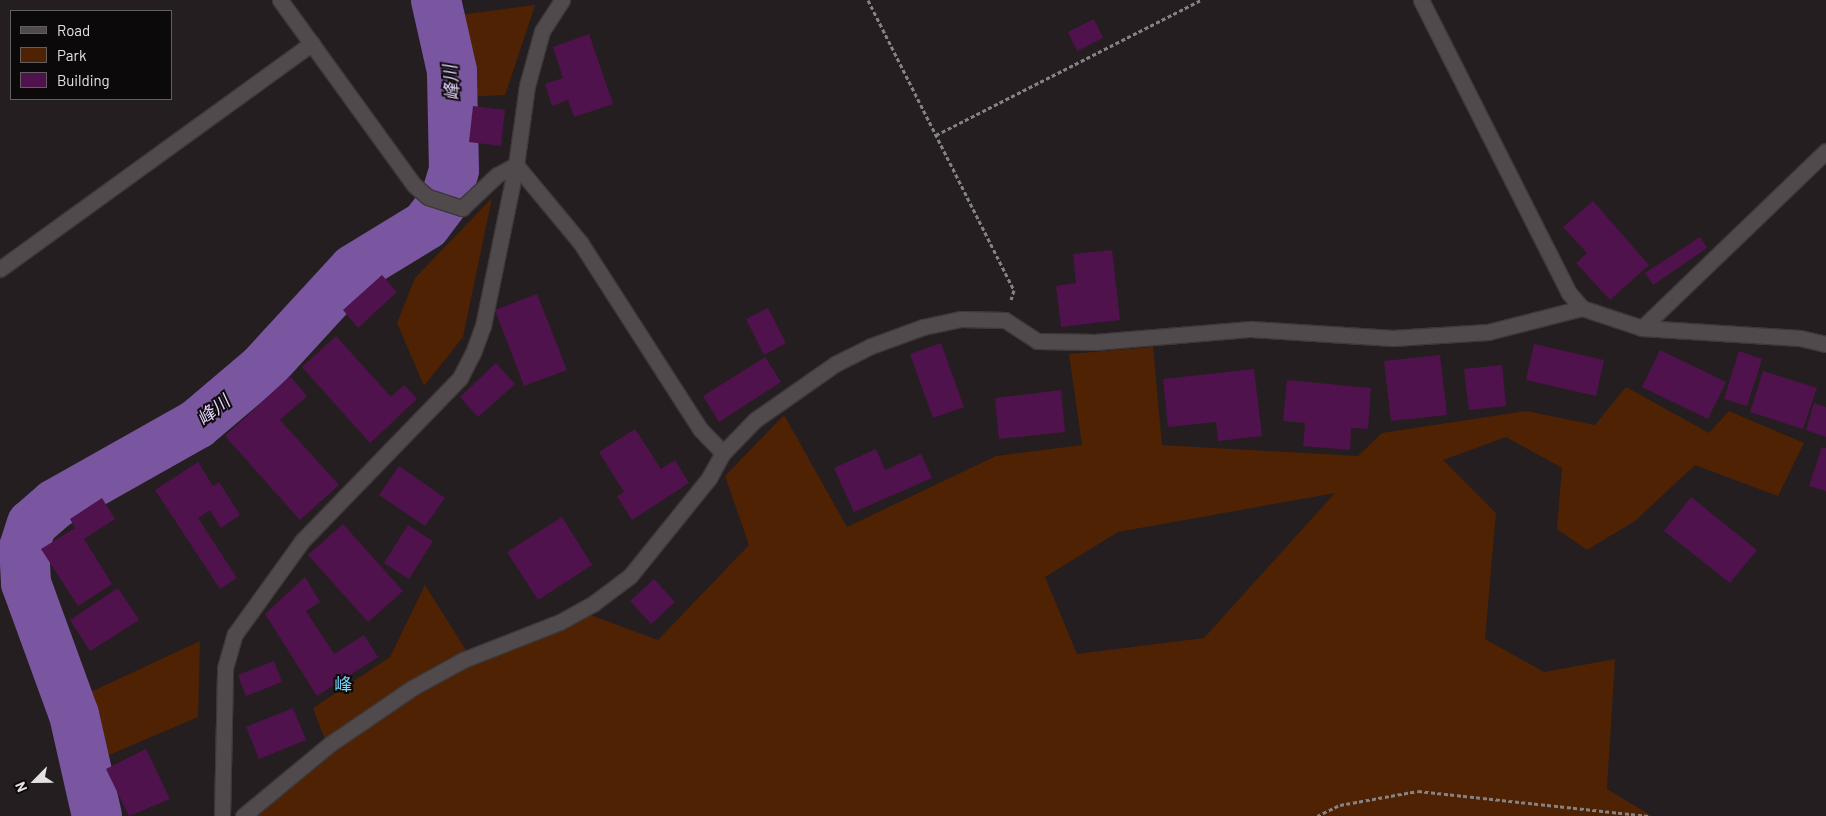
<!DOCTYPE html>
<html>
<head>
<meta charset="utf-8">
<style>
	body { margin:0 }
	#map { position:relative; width:1826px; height:816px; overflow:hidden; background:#241e20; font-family:Barlow,"Noto Sans JP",sans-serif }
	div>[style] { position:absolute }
	.green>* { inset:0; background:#4e2202 }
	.river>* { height:50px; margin:-25px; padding:0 25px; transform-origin:25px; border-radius:25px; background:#79569f }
	.building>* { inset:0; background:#50124c }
	.path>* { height:3px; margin-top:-1.5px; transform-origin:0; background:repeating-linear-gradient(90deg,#868182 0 4px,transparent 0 6.5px) }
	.roads { filter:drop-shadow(1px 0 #3d383a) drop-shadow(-1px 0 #3d383a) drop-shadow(0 1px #3d383a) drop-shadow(0 -1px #3d383a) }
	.street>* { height:15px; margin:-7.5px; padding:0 7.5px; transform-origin:7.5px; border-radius:7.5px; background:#514a4c }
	span { translate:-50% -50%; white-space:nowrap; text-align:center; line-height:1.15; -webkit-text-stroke:4px #0c090a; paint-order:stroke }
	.water-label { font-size:18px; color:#e6d4fd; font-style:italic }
	.neighbourhood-label { font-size:18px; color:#78d4f6 }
	.legend { position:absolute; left:10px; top:10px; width:162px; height:90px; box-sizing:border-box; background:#0c090a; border:1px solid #635f60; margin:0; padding:6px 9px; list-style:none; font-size:15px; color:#e5e1e2 }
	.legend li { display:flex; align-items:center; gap:10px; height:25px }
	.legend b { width:25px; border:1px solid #635f60 }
	.north { position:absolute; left:10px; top:756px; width:50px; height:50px; -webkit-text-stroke:4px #0c090a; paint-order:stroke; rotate:247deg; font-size:14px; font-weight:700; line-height:20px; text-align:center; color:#e5e1e2 }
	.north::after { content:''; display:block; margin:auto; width:18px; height:22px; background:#e5e1e2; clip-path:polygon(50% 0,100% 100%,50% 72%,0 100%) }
</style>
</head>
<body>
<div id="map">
	<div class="green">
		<div style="clip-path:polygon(535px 5px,505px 95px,461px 97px,459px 15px)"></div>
		<div style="clip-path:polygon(492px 198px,463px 337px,424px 386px,397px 323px,415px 278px)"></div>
		<div style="clip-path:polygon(evenodd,1153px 347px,1162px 445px,1358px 456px,1382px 433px,1526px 411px,1595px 425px,1626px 387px,1709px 433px,1729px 411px,1804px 443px,1778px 496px,1695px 465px,1635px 521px,1587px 550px,1557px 529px,1562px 468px,1506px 437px,1443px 460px,1496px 513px,1485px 639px,1544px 672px,1615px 659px,1607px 789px,1652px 816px,254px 816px,331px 755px,313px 708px,390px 657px,425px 585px,474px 663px,590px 615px,658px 640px,749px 545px,725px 476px,784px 415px,847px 527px,996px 456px,1082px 445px,1069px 354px,1153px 347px,1335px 493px,1204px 638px,1077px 654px,1045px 577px,1118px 532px,1335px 493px)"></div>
		<div style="clip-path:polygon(200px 641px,198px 717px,95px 761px,80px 697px)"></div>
	</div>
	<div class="river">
		<div style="left:97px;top:816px;width:104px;rotate:-102.8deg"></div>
		<div style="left:74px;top:715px;width:140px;rotate:-110deg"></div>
		<div style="left:26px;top:583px;width:35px;rotate:-93deg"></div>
		<div style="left:24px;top:548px;width:25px;rotate:-72deg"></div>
		<div style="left:32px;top:524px;width:30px;rotate:-41deg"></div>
		<div style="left:55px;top:504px;width:163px;rotate:-29.4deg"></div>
		<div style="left:197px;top:424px;width:87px;rotate:-40.3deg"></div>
		<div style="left:263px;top:368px;width:134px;rotate:-47.4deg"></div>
		<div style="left:354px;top:269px;width:84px;rotate:-31.4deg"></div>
		<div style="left:426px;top:225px;width:31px;rotate:-53deg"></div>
		<div style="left:445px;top:200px;width:31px;rotate:-73deg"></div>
		<div style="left:454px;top:170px;width:99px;rotate:-91.2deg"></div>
		<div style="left:452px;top:71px;width:73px;rotate:-102.7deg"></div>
	</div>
	<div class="building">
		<div style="clip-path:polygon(1094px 19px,1103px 38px,1077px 51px,1068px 32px)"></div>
		<div style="clip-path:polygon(589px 34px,613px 104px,574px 117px,568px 100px,552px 106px,545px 84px,563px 78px,553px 47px)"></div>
		<div style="clip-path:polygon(473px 106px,505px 110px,501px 146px,469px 142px)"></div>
		<div style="clip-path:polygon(1593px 201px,1649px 265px,1610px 300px,1576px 263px,1587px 253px,1563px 227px)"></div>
		<div style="clip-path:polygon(1700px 237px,1707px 248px,1653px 285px,1645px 273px)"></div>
		<div style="clip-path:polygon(1112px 250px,1120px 320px,1061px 327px,1056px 286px,1076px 283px,1073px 254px)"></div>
		<div style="clip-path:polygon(382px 275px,397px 292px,358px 328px,343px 310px)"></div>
		<div style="clip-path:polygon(537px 294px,567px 370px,524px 386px,495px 310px)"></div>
		<div style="clip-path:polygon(768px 308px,786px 343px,764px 355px,746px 319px)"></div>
		<div style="clip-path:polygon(336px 336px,391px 397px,404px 385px,417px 399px,370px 443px,302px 367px)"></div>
		<div style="clip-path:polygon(941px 343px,964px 407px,933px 418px,910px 354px)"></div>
		<div style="clip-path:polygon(1534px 344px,1604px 360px,1596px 396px,1526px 380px)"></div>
		<div style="clip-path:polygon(1660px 350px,1726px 382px,1708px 419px,1642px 387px)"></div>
		<div style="clip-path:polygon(1739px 351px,1762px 359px,1747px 406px,1724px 399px)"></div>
		<div style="clip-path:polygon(1440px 355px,1447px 415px,1391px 421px,1384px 361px)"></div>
		<div style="clip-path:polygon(765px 357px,781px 382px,719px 422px,703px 396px)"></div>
		<div style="clip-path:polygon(496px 363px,515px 384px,478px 417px,460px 397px)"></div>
		<div style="clip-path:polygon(1502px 365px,1506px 406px,1469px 410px,1464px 369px)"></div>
		<div style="clip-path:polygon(1254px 369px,1262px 436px,1218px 441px,1216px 422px,1168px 427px,1163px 379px)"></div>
		<div style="clip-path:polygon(1763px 371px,1817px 388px,1803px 429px,1750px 412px)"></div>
		<div style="clip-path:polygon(290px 376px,307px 396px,280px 420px,339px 485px,300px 520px,225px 436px)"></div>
		<div style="clip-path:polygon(1287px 380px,1371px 388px,1368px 429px,1351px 428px,1350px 450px,1303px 446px,1305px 423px,1283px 421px)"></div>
		<div style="clip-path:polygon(1061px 390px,1065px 432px,999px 439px,995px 398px)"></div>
		<div style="clip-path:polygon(1814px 403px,1826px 407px,1826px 437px,1806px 430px)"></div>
		<div style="clip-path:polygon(635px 429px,661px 469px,675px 460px,689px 483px,632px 520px,617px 496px,624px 492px,599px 452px)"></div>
		<div style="clip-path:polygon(1822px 447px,1826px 448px,1826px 491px,1809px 486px)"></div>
		<div style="clip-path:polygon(876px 449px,885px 470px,921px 454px,932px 478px,854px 512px,834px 468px)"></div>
		<div style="clip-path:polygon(198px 462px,213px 486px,219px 482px,240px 515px,221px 528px,210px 510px,198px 518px,237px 578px,220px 589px,155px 490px)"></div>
		<div style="clip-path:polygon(399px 466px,445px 498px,425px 526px,379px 495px)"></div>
		<div style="clip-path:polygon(1691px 497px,1757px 550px,1730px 583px,1664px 531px)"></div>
		<div style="clip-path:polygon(102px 498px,115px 519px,84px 539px,112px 584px,78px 606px,41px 549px,75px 528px,70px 519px)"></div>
		<div style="clip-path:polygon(562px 517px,592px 565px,538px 600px,507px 552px)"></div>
		<div style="clip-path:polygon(343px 524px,403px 591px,368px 622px,308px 555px)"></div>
		<div style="clip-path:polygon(408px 525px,433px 541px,409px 579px,384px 563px)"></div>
		<div style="clip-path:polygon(305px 577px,320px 602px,306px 611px,334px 654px,364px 635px,378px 657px,317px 696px,265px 614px)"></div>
		<div style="clip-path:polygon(654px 579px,675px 602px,651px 624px,630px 601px)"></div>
		<div style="clip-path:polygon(118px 588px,139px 620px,90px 651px,70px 620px)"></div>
		<div style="clip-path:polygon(274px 661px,282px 682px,246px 696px,238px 675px)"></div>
		<div style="clip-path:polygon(293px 708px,306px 740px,259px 759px,246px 727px)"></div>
		<div style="clip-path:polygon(146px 749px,170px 799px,129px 816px,106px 769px)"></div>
	</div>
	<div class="path">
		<div style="left:868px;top:0;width:325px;rotate:63.3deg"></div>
		<div style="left:1014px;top:290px;width:10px;rotate:107deg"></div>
		<div style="left:936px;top:135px;width:297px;rotate:-27deg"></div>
		<div style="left:1317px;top:816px;width:25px;rotate:-26deg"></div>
		<div style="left:1340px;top:805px;width:79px;rotate:-10.2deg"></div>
		<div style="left:1418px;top:791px;width:232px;rotate:6.2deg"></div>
	</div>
	<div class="roads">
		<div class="street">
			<div style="left:280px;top:0;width:228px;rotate:54.1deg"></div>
			<div style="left:414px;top:185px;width:18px;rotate:41deg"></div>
			<div style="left:428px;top:197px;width:36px;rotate:18deg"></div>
			<div style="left:462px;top:208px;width:48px;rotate:-43.3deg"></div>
			<div style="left:497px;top:175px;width:21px;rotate:-28deg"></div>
			<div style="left:1421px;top:0;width:328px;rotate:63.2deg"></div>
			<div style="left:1569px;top:293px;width:20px;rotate:49deg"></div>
			<div style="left:516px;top:165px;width:100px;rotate:50.3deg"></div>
			<div style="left:580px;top:242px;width:222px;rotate:57.3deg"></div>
			<div style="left:700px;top:429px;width:33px;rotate:46deg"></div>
			<div style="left:0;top:269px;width:385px;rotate:-35.9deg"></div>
			<div style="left:1642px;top:328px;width:255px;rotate:-43.9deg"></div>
			<div style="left:222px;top:816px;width:148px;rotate:-88.8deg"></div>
			<div style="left:225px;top:668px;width:35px;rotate:-74deg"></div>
			<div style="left:235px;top:634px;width:115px;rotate:-54.2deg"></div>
			<div style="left:302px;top:541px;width:227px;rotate:-45.9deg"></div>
			<div style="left:460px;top:378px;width:28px;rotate:-63deg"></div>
			<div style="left:473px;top:353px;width:29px;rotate:-70deg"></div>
			<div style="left:483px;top:326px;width:164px;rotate:-78.4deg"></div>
			<div style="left:516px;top:165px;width:80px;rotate:-82.1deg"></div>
			<div style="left:527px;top:86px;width:57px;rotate:-74.7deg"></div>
			<div style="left:542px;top:31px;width:37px;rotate:-57deg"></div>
			<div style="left:243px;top:816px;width:113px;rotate:-39.6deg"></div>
			<div style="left:330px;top:744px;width:99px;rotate:-34.3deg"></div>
			<div style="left:412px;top:688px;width:58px;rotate:-28.8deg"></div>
			<div style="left:463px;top:660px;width:104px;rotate:-21.4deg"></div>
			<div style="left:560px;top:622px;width:39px;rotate:-29deg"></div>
			<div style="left:594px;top:603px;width:45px;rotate:-36.9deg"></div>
			<div style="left:630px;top:576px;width:126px;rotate:-51.1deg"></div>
			<div style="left:709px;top:478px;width:29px;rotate:-61deg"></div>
			<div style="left:723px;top:453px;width:46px;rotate:-45.9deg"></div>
			<div style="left:755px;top:420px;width:98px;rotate:-35deg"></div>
			<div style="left:835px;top:364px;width:40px;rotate:-26.6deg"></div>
			<div style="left:871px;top:346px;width:55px;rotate:-20.1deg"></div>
			<div style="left:923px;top:327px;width:39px;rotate:-12deg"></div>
			<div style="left:961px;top:319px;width:44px;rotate:1.3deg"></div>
			<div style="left:1005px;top:320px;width:38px;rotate:33deg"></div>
			<div style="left:1037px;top:341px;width:58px;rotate:1deg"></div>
			<div style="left:1095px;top:342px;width:157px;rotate:-4.8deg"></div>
			<div style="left:1251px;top:329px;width:142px;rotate:3.6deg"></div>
			<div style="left:1393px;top:338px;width:95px;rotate:-3.6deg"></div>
			<div style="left:1488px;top:332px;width:97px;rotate:-14.3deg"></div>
			<div style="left:1582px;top:308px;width:63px;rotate:18.4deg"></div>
			<div style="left:1642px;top:328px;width:158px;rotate:3.6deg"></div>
			<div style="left:1800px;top:338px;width:27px;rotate:13deg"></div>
		</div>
	</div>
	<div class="water-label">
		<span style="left:451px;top:83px;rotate:-95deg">峰川</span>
		<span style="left:213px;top:410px;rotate:-39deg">峰川</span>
	</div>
	<div class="neighbourhood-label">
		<span style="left:343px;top:684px">峰</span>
	</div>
	<ul class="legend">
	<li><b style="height:6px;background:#514a4c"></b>Road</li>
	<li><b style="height:14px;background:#4e2202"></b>Park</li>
	<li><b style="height:14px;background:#50124c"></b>Building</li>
	</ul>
	<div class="north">N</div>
</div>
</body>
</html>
